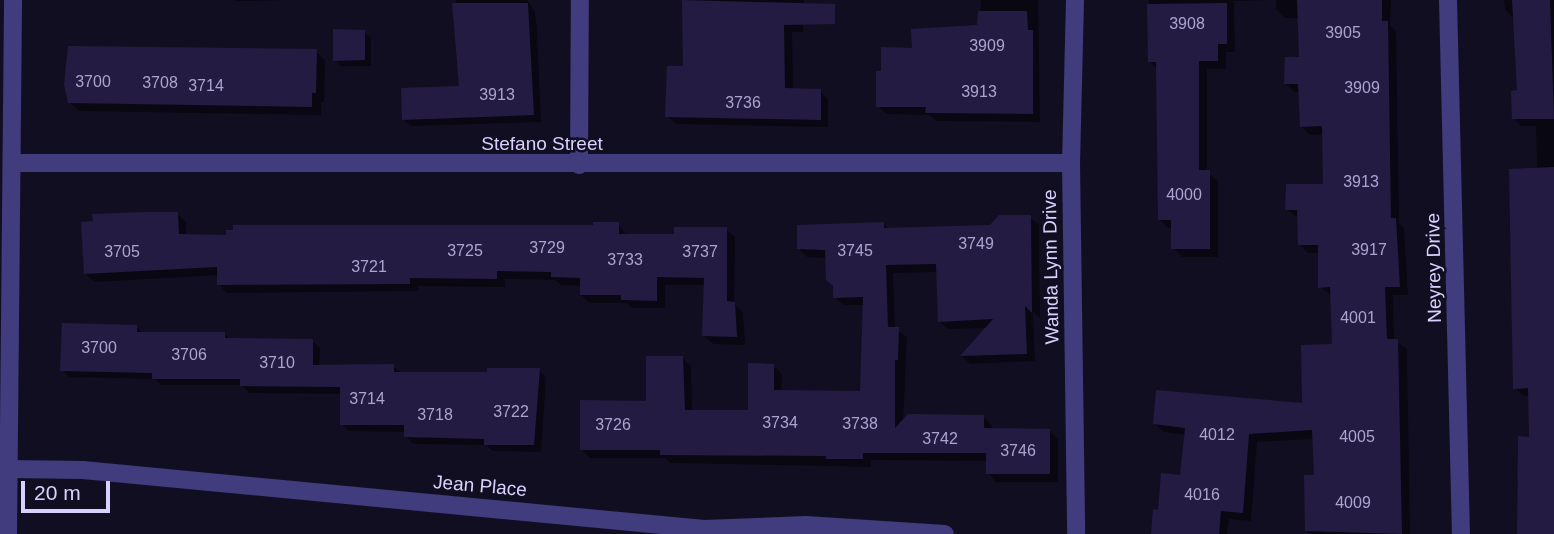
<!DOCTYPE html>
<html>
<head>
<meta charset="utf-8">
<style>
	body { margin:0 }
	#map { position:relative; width:1554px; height:534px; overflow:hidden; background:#120e22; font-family:Arial,sans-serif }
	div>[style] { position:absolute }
	.shadow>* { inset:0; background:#0007 }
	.building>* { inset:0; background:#241b42 }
	.minor>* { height:18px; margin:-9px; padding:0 9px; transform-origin:9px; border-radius:9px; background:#413c7e }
	.tertiary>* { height:18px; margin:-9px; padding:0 9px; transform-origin:9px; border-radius:9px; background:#413c7e }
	span { translate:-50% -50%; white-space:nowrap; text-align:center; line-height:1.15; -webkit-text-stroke:5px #120e22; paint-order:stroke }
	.number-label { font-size:16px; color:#aba4ce }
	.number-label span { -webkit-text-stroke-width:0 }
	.street-label { font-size:19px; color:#d8d1fd }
	.scale { position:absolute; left:21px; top:481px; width:89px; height:32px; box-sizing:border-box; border:4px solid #d8d1fd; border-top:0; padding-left:9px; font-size:21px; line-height:24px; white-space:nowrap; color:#d8d1fd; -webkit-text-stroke:5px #120e22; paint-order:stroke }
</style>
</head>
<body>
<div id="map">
	<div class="shadow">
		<div style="clip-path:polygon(234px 0,291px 0,235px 1px)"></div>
		<div style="clip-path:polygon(456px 0,527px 0,535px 12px,537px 28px,541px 122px,411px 126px,403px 119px,461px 87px)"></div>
		<div style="clip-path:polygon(684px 0,804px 0,803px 32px,792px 32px,793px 90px,820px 91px,828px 99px,828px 127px,676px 124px,667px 116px,685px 68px)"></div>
		<div style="clip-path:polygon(981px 0,1038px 0,1040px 122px,936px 121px,930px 115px,887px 114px,878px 106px,883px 73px,913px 50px,979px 26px)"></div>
		<div style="clip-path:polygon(1149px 0,1391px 0,1390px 25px,1396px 31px,1399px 223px,1404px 228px,1408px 295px,1393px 295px,1394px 340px,1407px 349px,1410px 534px,1310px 534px,1306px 530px,1316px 477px,1314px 439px,1257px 442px,1251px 521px,1229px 519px,1227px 534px,1154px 534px,1160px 512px,1182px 477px,1186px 435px,1164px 432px,1155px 424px,1304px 404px,1334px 346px,1332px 296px,1320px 287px,1320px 253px,1308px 253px,1299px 244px,1299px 218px,1287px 210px,1325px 186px,1324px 134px,1310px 135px,1301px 126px,1300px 92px,1294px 92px,1285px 83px,1301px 59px,1300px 18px,1285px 18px,1276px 9px,1276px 0,1234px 1px,1235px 52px,1226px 52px,1226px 69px,1207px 69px,1207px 172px,1218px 181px,1218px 257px,1182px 257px,1173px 248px,1173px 228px,1168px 228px,1160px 220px,1158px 70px,1149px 61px)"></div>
		<div style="clip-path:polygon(1504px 0,1554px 0,1554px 534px,1518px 534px,1517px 482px,1531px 438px,1530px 396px,1523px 396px,1515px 388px,1537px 170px,1536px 126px,1521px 126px,1513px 118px,1519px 92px,1514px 18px,1505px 10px)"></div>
		<div style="clip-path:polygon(364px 32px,371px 38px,371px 66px,341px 66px,334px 60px)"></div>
		<div style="clip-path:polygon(316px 51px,325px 60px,324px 102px,321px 102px,321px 115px,79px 111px,69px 102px)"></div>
		<div style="clip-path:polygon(177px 213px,186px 222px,186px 236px,594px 227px,618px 224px,627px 236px,675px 236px,726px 229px,735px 237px,734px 303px,743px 312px,745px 345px,713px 344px,704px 336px,705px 285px,665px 285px,665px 308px,632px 308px,626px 303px,590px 303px,581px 295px,581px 286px,561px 285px,555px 280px,505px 279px,505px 287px,418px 286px,418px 291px,227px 293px,218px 284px,218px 275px,95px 282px,86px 274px)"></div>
		<div style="clip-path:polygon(1030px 217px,1039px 225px,1040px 318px,1033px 311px,1035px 361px,970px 364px,962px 356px,988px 328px,948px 329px,939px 321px,938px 272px,893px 273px,895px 329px,907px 337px,903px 422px,984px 417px,992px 426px,992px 430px,1050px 431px,1058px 439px,1058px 482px,996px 482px,988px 473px,988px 461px,871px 460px,871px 467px,670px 463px,665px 458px,590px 458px,581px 449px,647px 402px,683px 358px,691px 366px,692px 411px,749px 412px,773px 365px,782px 374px,781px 392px,862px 393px,864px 305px,843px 305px,835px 297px,827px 258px,807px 257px,798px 248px,883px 224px,889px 229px,991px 227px)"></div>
		<div style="clip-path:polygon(137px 327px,143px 333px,225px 334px,231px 340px,312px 341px,320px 348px,319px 367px,393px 366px,401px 373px,488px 374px,539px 370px,546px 377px,541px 452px,493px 451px,486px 445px,413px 444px,406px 436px,406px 432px,349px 431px,342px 424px,342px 394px,249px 393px,242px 385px,161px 385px,155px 379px,69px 377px,62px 370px)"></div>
	</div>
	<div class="building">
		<div style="clip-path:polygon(682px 0,835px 4px,835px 24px,784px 25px,785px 88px,821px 89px,821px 120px,665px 117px,667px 66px,683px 66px)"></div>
		<div style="clip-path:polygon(1297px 0,1382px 0,1382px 21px,1388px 21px,1391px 218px,1396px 218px,1400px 287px,1385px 287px,1387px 339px,1398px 339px,1402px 534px,1305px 531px,1304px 475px,1314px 475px,1312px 430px,1249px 434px,1243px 513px,1221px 511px,1219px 534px,1151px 534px,1153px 509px,1158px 510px,1161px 473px,1180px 475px,1185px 428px,1153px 424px,1156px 390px,1302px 403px,1301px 345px,1332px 344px,1330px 287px,1318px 288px,1318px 245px,1298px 245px,1297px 210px,1285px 210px,1286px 184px,1323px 184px,1322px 126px,1300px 127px,1298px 84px,1284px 84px,1285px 57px,1299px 57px)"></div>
		<div style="clip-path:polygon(1512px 0,1550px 0,1554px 119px,1512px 119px,1511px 91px,1517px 90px)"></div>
		<div style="clip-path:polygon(452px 3px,528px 3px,534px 115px,402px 120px,401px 88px,459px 86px)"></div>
		<div style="clip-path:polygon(1227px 3px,1227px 44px,1218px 44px,1218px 61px,1199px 61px,1199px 170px,1210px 170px,1210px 249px,1171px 249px,1171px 220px,1158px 220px,1156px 62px,1148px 62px,1147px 4px)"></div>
		<div style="clip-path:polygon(978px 11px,1027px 11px,1028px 30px,1033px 30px,1033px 114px,925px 113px,926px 107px,876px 107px,876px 71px,881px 71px,881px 47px,912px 48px,911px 29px,977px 25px)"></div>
		<div style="clip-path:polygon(333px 29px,365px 30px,365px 60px,333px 61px)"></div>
		<div style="clip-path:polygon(68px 46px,317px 49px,316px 93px,312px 93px,312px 107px,68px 103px,64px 84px)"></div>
		<div style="clip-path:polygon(1554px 167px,1554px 534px,1517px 534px,1518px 436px,1529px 437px,1528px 388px,1513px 389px,1509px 169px)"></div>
		<div style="clip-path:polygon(146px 212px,178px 212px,179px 234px,226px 235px,226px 230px,233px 230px,233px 225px,593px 225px,593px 222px,619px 222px,619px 234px,674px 234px,674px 227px,727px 227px,727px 301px,735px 302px,737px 337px,702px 336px,704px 278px,657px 277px,657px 301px,621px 300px,621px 295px,580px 295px,580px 278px,551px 277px,551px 272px,497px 271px,497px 279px,410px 278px,410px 284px,217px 285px,217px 267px,84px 274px,81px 222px,93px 221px,92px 214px)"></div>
		<div style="clip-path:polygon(999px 215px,1031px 215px,1032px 313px,1025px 306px,1027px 354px,960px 356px,993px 319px,938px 322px,936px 264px,886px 265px,888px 327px,899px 327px,898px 360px,895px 360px,895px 428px,908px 414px,984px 415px,984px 428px,1050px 429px,1050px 474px,986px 474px,986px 453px,863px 453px,863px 459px,826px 459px,826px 456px,660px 455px,660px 450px,580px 450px,580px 400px,646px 401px,646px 356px,683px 356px,685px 410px,748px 410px,748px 363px,774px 364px,774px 390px,860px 391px,863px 297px,833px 298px,833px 286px,826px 280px,825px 250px,797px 249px,797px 225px,884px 222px,884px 228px,990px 225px)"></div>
		<div style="clip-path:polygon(62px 323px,137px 325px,137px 332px,225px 332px,225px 338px,313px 339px,313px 365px,394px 364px,394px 372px,487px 372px,487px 368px,540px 368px,534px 445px,484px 445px,484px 439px,404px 437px,404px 425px,340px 425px,340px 387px,240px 386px,240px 379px,152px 379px,152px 373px,60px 371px)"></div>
	</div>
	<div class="minor">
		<div style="left:1075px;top:0;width:163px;rotate:91.4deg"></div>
		<div style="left:1071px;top:163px;width:371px;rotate:89.2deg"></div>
		<div style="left:1448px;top:0;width:534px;rotate:88.61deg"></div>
		<div style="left:12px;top:163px;width:1059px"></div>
		<div style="left:579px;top:165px;width:165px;rotate:-89.7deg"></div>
		<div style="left:10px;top:469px;width:73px;rotate:0.8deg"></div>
		<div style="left:83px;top:470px;width:624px;rotate:5.43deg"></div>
		<div style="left:704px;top:529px;width:102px;rotate:-2.2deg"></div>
		<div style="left:806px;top:525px;width:139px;rotate:3.7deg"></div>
	</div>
	<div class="tertiary">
		<div style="left:8px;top:534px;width:534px;rotate:-89.46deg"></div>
	</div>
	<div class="number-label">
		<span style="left:1187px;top:24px">3908</span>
		<span style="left:1343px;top:33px">3905</span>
		<span style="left:987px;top:46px">3909</span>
		<span style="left:93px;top:82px">3700</span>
		<span style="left:160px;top:83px">3708</span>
		<span style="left:206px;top:86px">3714</span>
		<span style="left:1362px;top:88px">3909</span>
		<span style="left:979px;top:92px">3913</span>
		<span style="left:497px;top:95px">3913</span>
		<span style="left:743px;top:103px">3736</span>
		<span style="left:1361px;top:182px">3913</span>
		<span style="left:1184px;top:195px">4000</span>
		<span style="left:976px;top:244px">3749</span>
		<span style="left:547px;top:248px">3729</span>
		<span style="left:1369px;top:250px">3917</span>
		<span style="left:465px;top:251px">3725</span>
		<span style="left:855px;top:251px">3745</span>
		<span style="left:122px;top:252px">3705</span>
		<span style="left:700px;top:252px">3737</span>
		<span style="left:625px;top:260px">3733</span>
		<span style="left:369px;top:267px">3721</span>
		<span style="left:1358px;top:318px">4001</span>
		<span style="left:99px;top:348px">3700</span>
		<span style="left:189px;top:355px">3706</span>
		<span style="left:277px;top:363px">3710</span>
		<span style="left:367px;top:399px">3714</span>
		<span style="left:511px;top:412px">3722</span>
		<span style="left:435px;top:415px">3718</span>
		<span style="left:780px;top:423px">3734</span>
		<span style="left:860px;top:424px">3738</span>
		<span style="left:613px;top:425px">3726</span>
		<span style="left:1217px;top:435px">4012</span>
		<span style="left:1357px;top:437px">4005</span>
		<span style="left:940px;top:439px">3742</span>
		<span style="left:1018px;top:451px">3746</span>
		<span style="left:1202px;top:495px">4016</span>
		<span style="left:1353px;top:503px">4009</span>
	</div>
	<div class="street-label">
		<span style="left:542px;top:144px">Stefano Street</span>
		<span style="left:1051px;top:267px;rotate:-91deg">Wanda Lynn Drive</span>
		<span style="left:1434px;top:268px;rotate:-91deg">Neyrey Drive</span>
		<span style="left:480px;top:486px;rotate:5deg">Jean Place</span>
	</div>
	<div class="scale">20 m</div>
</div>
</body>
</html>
